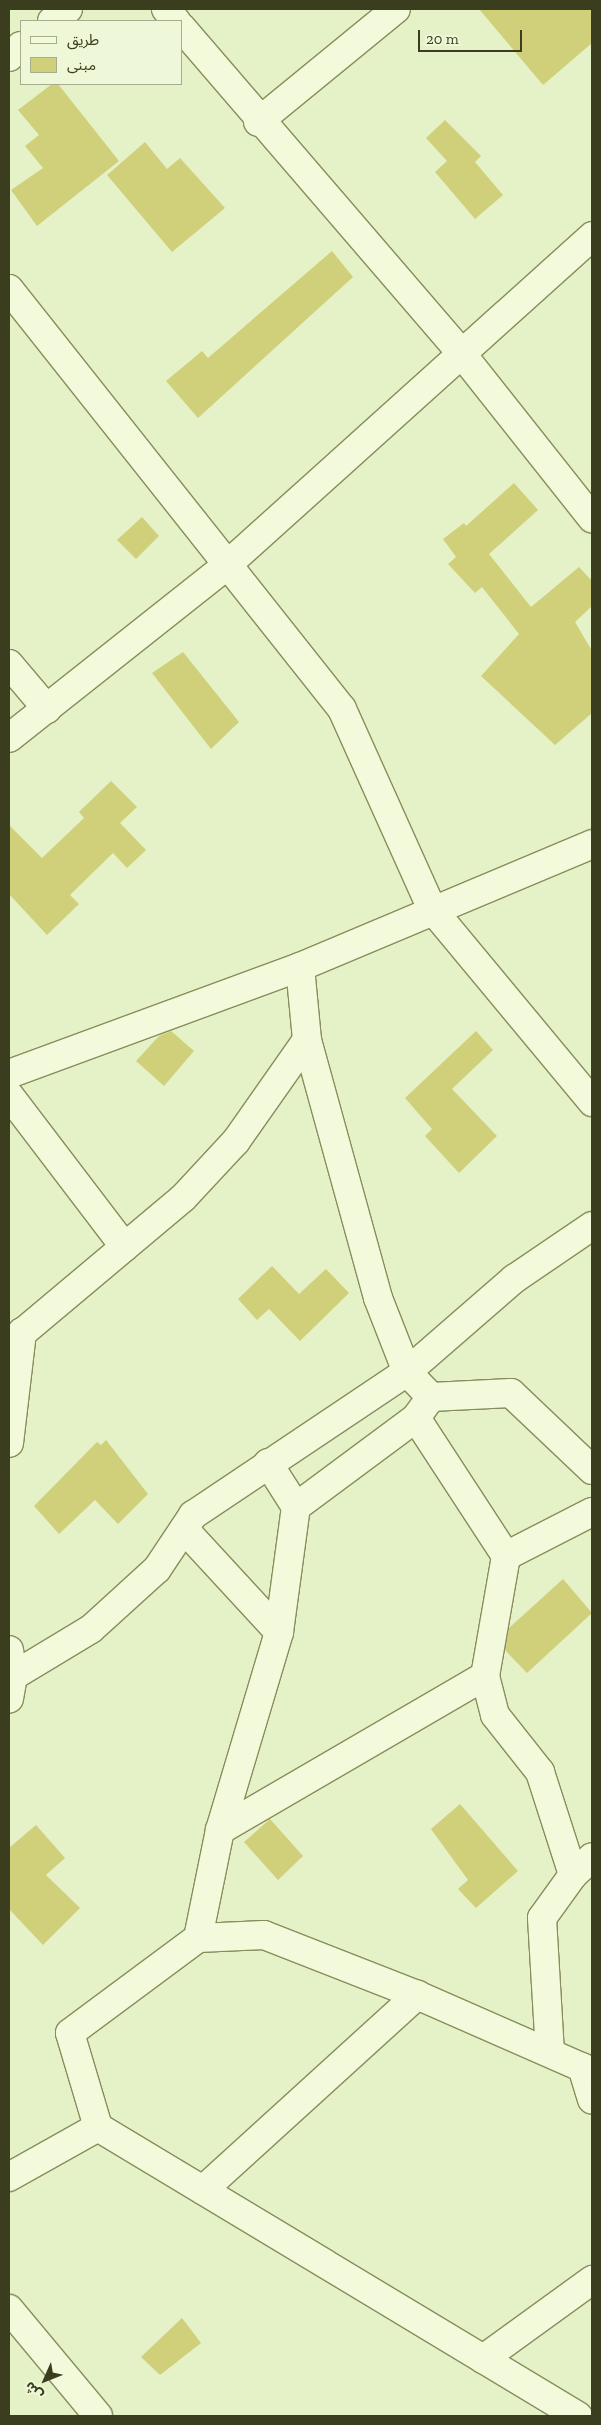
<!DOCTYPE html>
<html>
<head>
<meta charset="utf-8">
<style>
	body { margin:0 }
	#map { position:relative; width:601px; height:2425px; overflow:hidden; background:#e5f1c7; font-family:"Zilla Slab","Noto Sans Arabic",serif }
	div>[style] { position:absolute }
	.building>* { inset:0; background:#d0d07b }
	.roads { filter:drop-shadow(1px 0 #888d5b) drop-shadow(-1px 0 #888d5b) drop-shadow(0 1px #888d5b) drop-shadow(0 -1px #888d5b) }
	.street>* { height:28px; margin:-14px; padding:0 14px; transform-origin:14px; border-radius:14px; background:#f2fadb }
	span { translate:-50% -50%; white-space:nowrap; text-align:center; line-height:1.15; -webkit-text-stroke:4px #eef7d7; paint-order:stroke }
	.frame { position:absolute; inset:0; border:10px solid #3b3d1f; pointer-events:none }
	.legend { position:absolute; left:20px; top:20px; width:162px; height:65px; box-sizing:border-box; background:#eef7d7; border:1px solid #a6ad8d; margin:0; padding:6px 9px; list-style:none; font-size:15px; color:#3b3d1f }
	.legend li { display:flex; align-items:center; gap:10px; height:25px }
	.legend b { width:25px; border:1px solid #a6ad8d }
	.north { position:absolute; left:20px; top:2355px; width:50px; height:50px; -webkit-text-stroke:4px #eef7d7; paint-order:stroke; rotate:226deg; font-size:14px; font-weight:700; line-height:20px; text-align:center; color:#3b3d1f }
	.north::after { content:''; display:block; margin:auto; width:18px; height:22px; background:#3b3d1f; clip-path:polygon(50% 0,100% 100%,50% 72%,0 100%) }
	.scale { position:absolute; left:418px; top:30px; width:104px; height:22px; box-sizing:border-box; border:2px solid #3b3d1f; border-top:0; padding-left:6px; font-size:15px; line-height:18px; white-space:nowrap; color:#3b3d1f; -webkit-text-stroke:4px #eef7d7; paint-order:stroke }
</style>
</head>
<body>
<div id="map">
	<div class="building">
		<div style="clip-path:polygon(479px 9px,592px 9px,592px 43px,543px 85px)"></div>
		<div style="clip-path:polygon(52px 84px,58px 84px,119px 161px,37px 226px,11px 190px,43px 168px,25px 146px,39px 135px,18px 110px)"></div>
		<div style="clip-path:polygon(445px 120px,481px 156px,475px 162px,503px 195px,475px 219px,435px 172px,447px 161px,426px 138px)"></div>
		<div style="clip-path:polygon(145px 142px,167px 169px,180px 158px,225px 208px,172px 252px,107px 175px)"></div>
		<div style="clip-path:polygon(332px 251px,353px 277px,198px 418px,166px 381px,202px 351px,208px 358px)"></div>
		<div style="clip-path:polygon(514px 483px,538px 510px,489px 554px,531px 607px,579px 567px,592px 581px,592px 606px,575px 622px,592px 651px,592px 713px,555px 745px,481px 676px,519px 634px,482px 587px,475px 593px,448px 564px,456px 557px,443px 539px,464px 523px,466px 526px)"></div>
		<div style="clip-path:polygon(142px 517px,159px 536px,136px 559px,117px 540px)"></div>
		<div style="clip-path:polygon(183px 652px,239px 722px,211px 749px,152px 673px)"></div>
		<div style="clip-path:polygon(111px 781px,137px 807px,120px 823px,146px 850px,127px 868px,113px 853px,70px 895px,79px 904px,47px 935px,9px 894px,9px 825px,42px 858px,84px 818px,79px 812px)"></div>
		<div style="clip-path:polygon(171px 1031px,194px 1051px,164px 1086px,136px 1061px,159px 1036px)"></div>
		<div style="clip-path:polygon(476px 1031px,493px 1050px,452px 1089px,497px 1136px,459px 1173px,425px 1136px,432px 1129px,405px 1098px)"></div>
		<div style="clip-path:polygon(272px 1266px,299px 1294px,326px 1269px,349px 1293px,300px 1341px,269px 1309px,257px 1320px,238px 1299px)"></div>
		<div style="clip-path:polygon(106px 1440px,148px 1494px,118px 1524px,95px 1500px,59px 1534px,34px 1506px,97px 1442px,101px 1445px)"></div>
		<div style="clip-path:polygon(563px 1579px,592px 1613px,527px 1673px,505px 1650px,509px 1628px)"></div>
		<div style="clip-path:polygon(460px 1804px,518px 1871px,476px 1908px,458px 1889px,468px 1880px,431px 1829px)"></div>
		<div style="clip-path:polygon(270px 1819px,303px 1856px,278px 1880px,244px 1842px)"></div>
		<div style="clip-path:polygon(36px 1825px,65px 1858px,46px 1875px,80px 1908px,43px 1945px,9px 1909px,9px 1848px)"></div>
		<div style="clip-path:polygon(182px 2318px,201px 2343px,160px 2375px,141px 2357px)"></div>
	</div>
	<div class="roads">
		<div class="street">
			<div style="left:166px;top:9px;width:16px;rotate:50deg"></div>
			<div style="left:52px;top:21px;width:20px;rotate:-37deg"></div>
			<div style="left:181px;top:27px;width:430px;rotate:49.3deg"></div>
			<div style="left:461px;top:353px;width:211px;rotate:51.6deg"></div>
			<div style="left:9px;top:57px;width:16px;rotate:-43deg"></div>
			<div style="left:258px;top:122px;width:178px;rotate:-39.3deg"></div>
			<div style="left:9px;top:289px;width:536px;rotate:51.59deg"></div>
			<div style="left:342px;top:709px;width:219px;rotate:65.8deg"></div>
			<div style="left:432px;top:909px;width:251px;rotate:50.3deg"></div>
			<div style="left:9px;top:664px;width:59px;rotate:49.8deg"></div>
			<div style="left:9px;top:738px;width:277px;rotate:-38.4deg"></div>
			<div style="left:226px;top:566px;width:493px;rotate:-42deg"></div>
			<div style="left:300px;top:967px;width:73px;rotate:84.5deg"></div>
			<div style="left:307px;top:1040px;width:268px;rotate:74.6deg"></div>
			<div style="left:378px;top:1298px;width:79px;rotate:68.6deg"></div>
			<div style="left:407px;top:1372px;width:35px;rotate:46deg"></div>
			<div style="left:431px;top:1397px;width:26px;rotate:126deg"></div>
			<div style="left:416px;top:1418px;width:165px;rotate:56.9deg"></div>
			<div style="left:506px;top:1556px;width:122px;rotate:99.9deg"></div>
			<div style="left:485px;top:1676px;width:40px;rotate:75.6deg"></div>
			<div style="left:495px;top:1715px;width:73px;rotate:51.7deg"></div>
			<div style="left:540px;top:1772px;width:108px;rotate:72.2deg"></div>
			<div style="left:573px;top:1875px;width:53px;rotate:125.8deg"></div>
			<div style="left:542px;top:1918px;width:134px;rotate:86.6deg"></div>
			<div style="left:9px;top:1074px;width:310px;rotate:-20.2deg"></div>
			<div style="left:300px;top:967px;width:317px;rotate:-22.8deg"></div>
			<div style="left:9px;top:1095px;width:191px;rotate:52.7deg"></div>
			<div style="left:9px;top:1344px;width:227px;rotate:-40deg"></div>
			<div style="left:183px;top:1198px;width:78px;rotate:-47.1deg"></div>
			<div style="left:236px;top:1141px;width:123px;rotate:-54.9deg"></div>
			<div style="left:431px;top:1397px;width:80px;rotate:-2.9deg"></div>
			<div style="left:511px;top:1393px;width:112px;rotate:43.5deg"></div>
			<div style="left:9px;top:1443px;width:112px;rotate:-83.3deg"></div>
			<div style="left:268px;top:1463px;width:52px;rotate:57.5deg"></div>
			<div style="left:184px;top:1529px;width:140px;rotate:47.3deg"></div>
			<div style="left:506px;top:1556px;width:97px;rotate:-27.1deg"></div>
			<div style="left:9px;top:1650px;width:26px;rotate:81deg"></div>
			<div style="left:13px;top:1676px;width:23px;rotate:100deg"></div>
			<div style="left:13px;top:1676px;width:91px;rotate:-31.1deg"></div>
			<div style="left:91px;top:1629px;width:89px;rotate:-42.3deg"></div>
			<div style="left:157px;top:1569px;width:65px;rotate:-56.3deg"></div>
			<div style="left:193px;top:1515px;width:257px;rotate:-33.8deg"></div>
			<div style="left:407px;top:1372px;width:142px;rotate:-41deg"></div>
			<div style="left:514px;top:1279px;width:94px;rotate:-34.2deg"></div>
			<div style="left:220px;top:1830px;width:306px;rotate:-30.2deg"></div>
			<div style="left:573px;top:1875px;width:26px;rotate:-43deg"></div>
			<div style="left:198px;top:1938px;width:110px;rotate:-78.5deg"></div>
			<div style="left:220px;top:1830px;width:207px;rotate:-73.4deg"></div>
			<div style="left:279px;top:1632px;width:126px;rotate:-82.3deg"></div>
			<div style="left:296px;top:1507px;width:149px;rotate:-36.6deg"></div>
			<div style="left:582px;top:2067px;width:34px;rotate:73deg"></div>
			<div style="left:9px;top:2177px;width:102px;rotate:-29.3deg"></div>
			<div style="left:203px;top:2190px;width:290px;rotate:-42.3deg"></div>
			<div style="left:9px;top:2309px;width:139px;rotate:50.2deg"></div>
			<div style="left:483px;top:2359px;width:135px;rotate:-35.9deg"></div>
			<div style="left:578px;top:2416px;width:560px;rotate:-148.95deg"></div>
			<div style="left:98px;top:2127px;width:98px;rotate:-106.6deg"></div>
			<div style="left:70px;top:2033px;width:159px;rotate:-36.6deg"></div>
			<div style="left:198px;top:1938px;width:66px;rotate:-2.6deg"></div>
			<div style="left:264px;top:1935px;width:164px;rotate:21.4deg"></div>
			<div style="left:417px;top:1995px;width:191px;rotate:23.7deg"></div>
		</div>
	</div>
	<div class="frame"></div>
	<ul class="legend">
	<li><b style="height:6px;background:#f2fadb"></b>طريق</li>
	<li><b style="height:14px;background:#d0d07b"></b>مبنى</li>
	</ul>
	<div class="north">ش</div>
	<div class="scale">20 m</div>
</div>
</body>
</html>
